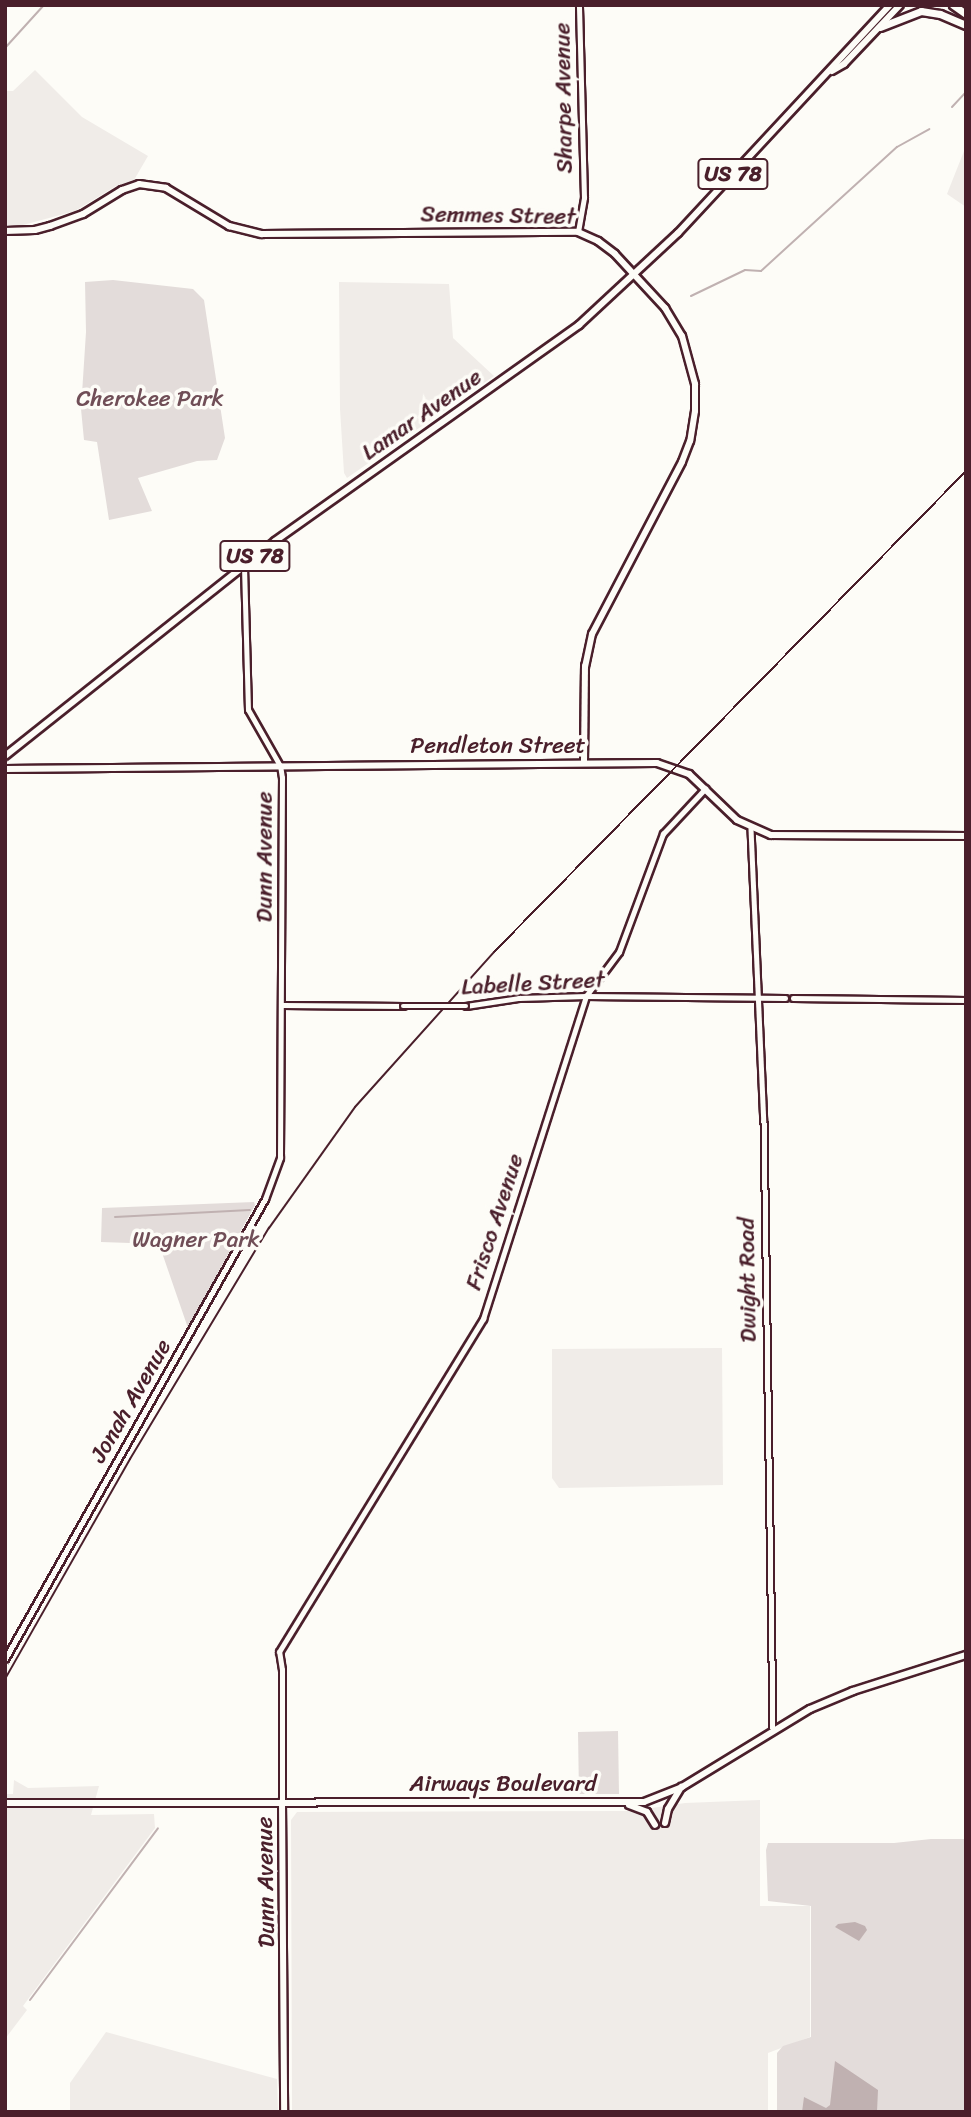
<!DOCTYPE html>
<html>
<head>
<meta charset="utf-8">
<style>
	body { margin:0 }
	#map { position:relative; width:971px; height:2117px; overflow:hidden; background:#fdfcf7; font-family:Sriracha,sans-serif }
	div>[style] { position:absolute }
	.built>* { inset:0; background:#f0ece8 }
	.green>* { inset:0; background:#e3dcda }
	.water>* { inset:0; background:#c0b1b1 }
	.stream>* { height:2px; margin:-1px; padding:0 1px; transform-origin:1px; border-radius:1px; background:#c0b1b1 }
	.roads { filter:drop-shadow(2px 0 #4a1f2b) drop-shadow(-2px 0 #4a1f2b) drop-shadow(0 2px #4a1f2b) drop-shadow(0 -2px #4a1f2b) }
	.minor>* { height:4.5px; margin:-2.25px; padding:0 2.25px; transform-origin:2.25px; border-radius:2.25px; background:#fdfcf7 }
	.major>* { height:6px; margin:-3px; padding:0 3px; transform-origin:3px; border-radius:3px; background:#fdfcf7 }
	.highway>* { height:7px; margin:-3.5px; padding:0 3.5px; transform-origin:3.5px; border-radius:3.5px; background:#fdfcf7 }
	.rail>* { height:2px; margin:-1px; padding:0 1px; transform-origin:1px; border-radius:1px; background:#4a1f2b }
	.bridges { filter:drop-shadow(2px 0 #4a1f2b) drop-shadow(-2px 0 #4a1f2b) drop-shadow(0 2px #4a1f2b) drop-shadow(0 -2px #4a1f2b) }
	.minor-bridge>* { height:4.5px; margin:-2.25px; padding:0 2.25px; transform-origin:2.25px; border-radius:2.25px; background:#fdfcf7 }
	span { translate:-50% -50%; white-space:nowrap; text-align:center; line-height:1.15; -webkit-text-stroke:7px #fdfcf7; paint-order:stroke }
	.shield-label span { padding:2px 5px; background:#fdfcf7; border:2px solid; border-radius:5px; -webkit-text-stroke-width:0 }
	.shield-label { font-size:21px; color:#4a1f2b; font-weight:700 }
	.street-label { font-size:23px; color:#4a1f2b }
	.park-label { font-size:23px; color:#704e57 }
	.frame { position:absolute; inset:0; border:7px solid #4a1f2b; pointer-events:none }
</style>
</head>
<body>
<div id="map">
	<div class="built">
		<div style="clip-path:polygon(35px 70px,82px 117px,148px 156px,134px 180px,116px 186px,75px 211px,23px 225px,5px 225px,5px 91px,13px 91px)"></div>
		<div style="clip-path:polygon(966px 146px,966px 207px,947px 194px)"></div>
		<div style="clip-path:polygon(339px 282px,449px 284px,453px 338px,494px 376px,347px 478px,344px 473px,340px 409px)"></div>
		<div style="clip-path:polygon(722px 1348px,723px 1485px,559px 1488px,552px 1478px,552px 1349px)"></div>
		<div style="clip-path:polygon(14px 1780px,28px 1788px,99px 1786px,91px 1815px,154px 1814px,155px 1828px,23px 2006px,27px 2010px,5px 2039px,5px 1794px,13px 1794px)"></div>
		<div style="clip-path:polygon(760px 1800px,760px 1906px,810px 1906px,810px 2037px,768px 2053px,768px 2112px,292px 2112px,291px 1820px,297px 1812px,632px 1811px,685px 1803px)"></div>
		<div style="clip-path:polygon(106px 2032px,277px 2079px,278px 2112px,70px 2112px,70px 2083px)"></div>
	</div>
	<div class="green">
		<div style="clip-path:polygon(113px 280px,193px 289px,204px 300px,225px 438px,217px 460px,197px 461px,138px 478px,152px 511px,109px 520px,97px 442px,84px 440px,81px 409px,86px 332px,85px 282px)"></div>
		<div style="clip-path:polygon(254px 1202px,255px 1205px,188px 1328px,159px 1244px,101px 1242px,102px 1208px)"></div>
		<div style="clip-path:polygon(618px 1731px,619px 1794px,579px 1794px,578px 1732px)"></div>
		<div style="clip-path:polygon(931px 1839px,966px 1839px,966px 2112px,777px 2112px,777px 2053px,783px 2046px,811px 2037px,811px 1906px,768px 1901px,766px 1850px,768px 1843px,894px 1843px)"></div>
	</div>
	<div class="water">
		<div style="clip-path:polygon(855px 1922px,865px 1926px,867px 1930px,859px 1941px,835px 1927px,838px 1924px)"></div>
		<div style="clip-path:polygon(835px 2061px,878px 2090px,877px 2112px,802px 2112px,804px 2097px,826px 2108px,830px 2105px)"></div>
	</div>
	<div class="stream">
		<div style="left:5px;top:48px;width:58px;rotate:-47.8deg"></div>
		<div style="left:952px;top:107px;width:21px;rotate:-47deg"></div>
		<div style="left:691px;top:296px;width:60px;rotate:-25.7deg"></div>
		<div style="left:745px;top:270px;width:16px;rotate:4deg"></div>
		<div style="left:761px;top:271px;width:184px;rotate:-42.4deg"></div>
		<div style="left:897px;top:147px;width:37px;rotate:-29deg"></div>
		<div style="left:115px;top:1217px;width:135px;rotate:-3deg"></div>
		<div style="left:30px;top:2000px;width:214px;rotate:-53.3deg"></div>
	</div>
	<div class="roads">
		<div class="minor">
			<div style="left:578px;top:232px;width:35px;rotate:-80deg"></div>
			<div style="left:584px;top:198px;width:193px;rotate:-91.5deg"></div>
			<div style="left:751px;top:829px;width:292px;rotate:87.5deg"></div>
			<div style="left:764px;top:1121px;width:609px;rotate:89.15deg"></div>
			<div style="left:793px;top:998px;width:173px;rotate:0.7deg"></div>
			<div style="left:283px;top:1005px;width:120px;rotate:0.5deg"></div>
			<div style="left:466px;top:1006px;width:54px;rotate:-8.6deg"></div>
			<div style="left:519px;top:998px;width:67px;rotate:-1.7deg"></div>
			<div style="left:586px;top:996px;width:199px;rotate:0.6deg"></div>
			<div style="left:5px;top:1659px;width:528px;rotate:-60.52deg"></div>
			<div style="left:265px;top:1199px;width:44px;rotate:-69.9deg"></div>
			<div style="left:280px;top:1158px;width:380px;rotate:-89.7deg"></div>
			<div style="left:282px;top:778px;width:12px;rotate:-99deg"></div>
			<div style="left:280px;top:766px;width:64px;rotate:-119.7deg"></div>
			<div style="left:248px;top:710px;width:143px;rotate:-91.6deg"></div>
			<div style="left:282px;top:1802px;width:132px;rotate:-90deg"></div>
			<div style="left:282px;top:1670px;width:18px;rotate:-99deg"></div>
			<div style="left:279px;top:1652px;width:391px;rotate:-58.5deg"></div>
			<div style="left:483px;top:1319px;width:339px;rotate:-72.3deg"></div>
			<div style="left:586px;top:996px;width:55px;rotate:-53.1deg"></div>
			<div style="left:619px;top:952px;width:126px;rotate:-69.6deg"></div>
			<div style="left:663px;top:834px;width:62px;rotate:-47deg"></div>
		</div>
		<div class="major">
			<div style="left:832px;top:71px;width:14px;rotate:-30deg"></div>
			<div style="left:844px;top:64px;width:81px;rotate:-46.5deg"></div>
			<div style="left:5px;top:231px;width:30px;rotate:-2deg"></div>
			<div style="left:35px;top:230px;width:16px;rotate:-15deg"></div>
			<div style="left:50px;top:226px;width:35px;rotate:-20deg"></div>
			<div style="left:83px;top:214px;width:46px;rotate:-31.6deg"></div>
			<div style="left:122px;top:190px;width:18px;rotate:-19deg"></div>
			<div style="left:139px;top:184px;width:27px;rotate:8deg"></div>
			<div style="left:166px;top:188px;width:74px;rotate:31.1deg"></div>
			<div style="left:229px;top:226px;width:34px;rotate:14deg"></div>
			<div style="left:262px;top:234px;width:316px;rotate:-0.4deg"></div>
			<div style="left:578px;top:232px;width:22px;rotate:24deg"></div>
			<div style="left:598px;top:241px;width:21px;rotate:37deg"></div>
			<div style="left:615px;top:254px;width:74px;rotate:47.2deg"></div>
			<div style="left:665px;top:308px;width:33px;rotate:59deg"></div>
			<div style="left:682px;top:336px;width:50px;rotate:74.8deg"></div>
			<div style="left:695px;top:384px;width:27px;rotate:90deg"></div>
			<div style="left:695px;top:411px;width:30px;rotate:99deg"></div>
			<div style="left:690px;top:441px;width:22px;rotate:111deg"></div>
			<div style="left:682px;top:462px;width:194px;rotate:117.6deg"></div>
			<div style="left:592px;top:634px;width:33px;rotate:102deg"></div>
			<div style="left:585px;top:666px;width:97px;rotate:90.6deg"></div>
			<div style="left:5px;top:756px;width:345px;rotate:-38.5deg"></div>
			<div style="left:275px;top:541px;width:373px;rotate:-35.4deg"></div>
			<div style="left:579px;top:325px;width:135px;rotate:-42.9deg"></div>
			<div style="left:678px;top:233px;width:311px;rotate:-47.1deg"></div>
			<div style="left:5px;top:769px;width:652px;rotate:-0.53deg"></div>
			<div style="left:657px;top:763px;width:34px;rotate:19deg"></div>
			<div style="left:689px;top:774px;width:66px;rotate:43.8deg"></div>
			<div style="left:737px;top:820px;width:37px;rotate:24deg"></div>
			<div style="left:771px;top:835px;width:195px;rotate:0.3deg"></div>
			<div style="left:282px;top:1802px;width:310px;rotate:89.6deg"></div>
			<div style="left:5px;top:1803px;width:639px;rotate:-0.09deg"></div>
			<div style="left:644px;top:1802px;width:41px;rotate:-21.5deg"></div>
			<div style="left:682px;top:1787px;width:150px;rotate:-31.4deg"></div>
			<div style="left:810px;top:1709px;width:47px;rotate:-22.7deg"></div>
			<div style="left:853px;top:1691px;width:119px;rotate:-17.7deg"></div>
			<div style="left:629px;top:1805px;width:19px;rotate:21deg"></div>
			<div style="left:647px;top:1812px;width:15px;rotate:58deg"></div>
			<div style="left:665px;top:1823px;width:14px;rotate:-78deg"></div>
			<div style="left:668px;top:1809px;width:26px;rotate:-59deg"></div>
		</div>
		<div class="highway">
			<div style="left:953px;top:5px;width:16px;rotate:35deg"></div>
			<div style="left:880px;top:27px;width:44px;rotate:-21.3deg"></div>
			<div style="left:921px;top:11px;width:19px;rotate:9deg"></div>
			<div style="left:940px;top:14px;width:28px;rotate:23deg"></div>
		</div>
	</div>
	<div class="rail">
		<div style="left:5px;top:1679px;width:253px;rotate:-60.4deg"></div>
		<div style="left:130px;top:1459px;width:270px;rotate:-59deg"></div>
		<div style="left:269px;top:1228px;width:148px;rotate:-54.6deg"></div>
		<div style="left:355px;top:1107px;width:208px;rotate:-48.1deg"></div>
		<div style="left:494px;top:952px;width:674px;rotate:-45.54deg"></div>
	</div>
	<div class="bridges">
		<div class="minor-bridge">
			<div style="left:403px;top:1006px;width:63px"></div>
		</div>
	</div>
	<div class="shield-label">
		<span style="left:733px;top:174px">US 78</span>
		<span style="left:255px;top:556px">US 78</span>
	</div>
	<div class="street-label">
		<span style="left:564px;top:98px;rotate:-91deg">Sharpe Avenue</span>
		<span style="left:498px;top:216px;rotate:1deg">Semmes Street</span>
		<span style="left:422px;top:415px;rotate:-35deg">Lamar Avenue</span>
		<span style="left:498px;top:746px">Pendleton Street</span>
		<span style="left:265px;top:857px;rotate:-90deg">Dunn Avenue</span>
		<span style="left:533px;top:984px;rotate:-3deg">Labelle Street</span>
		<span style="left:495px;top:1222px;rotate:-72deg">Frisco Avenue</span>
		<span style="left:748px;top:1280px;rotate:-91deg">Dwight Road</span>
		<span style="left:131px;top:1401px;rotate:-60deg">Jonah Avenue</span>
		<span style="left:503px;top:1784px">Airways Boulevard</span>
		<span style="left:266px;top:1882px;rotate:-91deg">Dunn Avenue</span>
	</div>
	<div class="park-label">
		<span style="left:150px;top:399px">Cherokee Park</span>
		<span style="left:196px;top:1240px">Wagner Park</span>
	</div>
	<div class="frame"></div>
</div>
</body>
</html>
